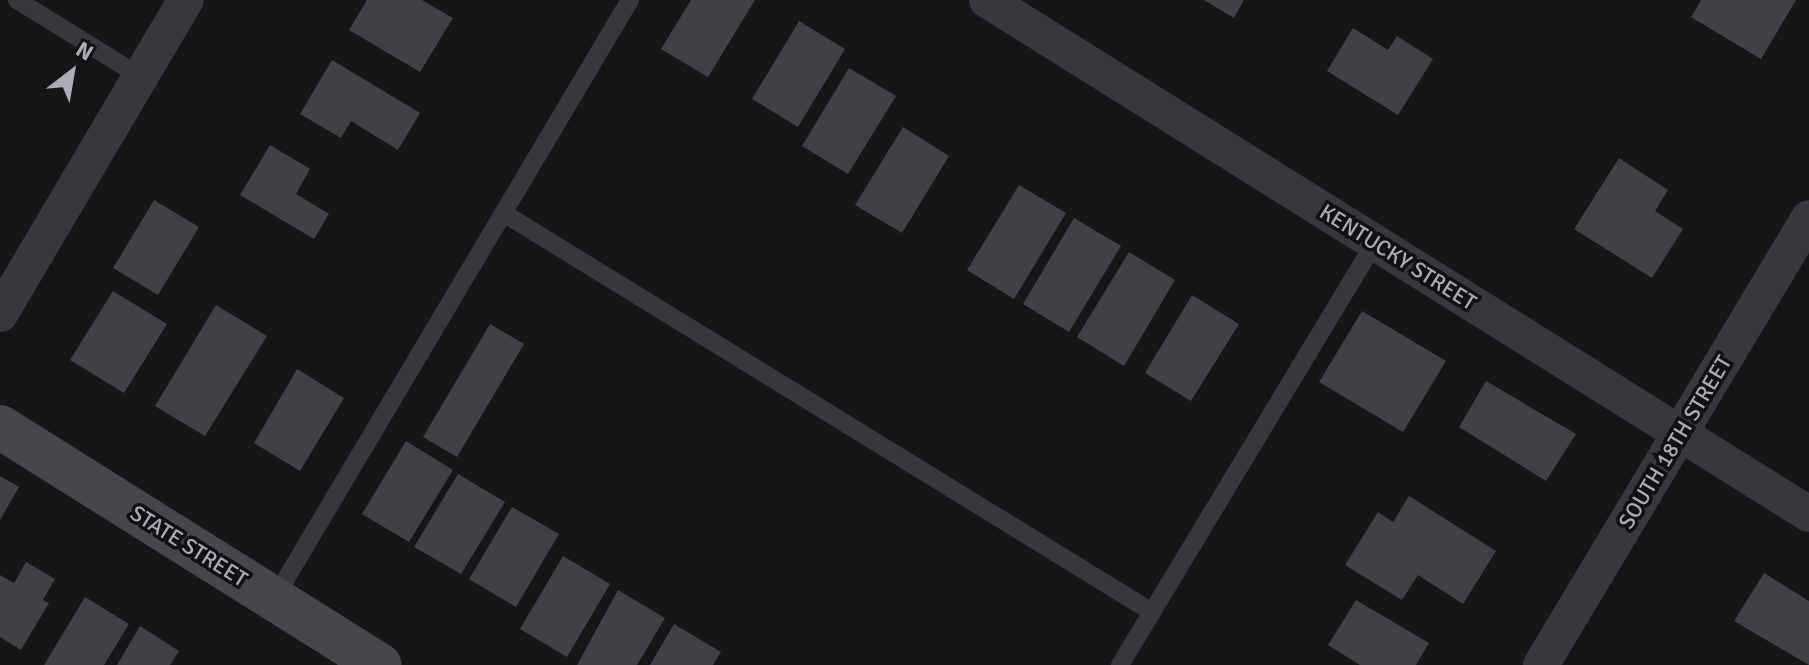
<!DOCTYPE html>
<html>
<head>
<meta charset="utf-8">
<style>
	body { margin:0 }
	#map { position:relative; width:1809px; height:665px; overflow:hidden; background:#161618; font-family:Signika,sans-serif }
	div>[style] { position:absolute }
	.building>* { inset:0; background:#404145 }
	.lane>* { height:18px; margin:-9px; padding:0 9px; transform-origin:9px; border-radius:9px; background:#37383d }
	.street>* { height:36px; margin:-18px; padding:0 18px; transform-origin:18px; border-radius:18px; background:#37383d }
	.secondary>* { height:44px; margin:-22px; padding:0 22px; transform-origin:22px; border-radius:22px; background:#45474d }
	span { translate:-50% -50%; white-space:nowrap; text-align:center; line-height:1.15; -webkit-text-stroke:7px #111113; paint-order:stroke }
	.street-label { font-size:22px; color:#a8adb8 }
	.north { position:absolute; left:32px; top:32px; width:80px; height:80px; -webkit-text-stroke:6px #111113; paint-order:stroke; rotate:31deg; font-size:22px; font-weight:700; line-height:32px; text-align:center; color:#a8adb8 }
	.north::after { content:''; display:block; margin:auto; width:28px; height:36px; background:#a8adb8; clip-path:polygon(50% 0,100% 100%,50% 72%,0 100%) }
</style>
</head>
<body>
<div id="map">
	<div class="building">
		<div style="clip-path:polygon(367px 0,422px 0,453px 18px,420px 72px,349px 30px)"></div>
		<div style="clip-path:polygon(691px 0,755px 0,708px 77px,661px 49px)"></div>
		<div style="clip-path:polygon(1204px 0,1244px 0,1234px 18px)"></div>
		<div style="clip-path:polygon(1701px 0,1796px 0,1761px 59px,1691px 17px)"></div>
		<div style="clip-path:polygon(799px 21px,845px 49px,798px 127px,752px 99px)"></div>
		<div style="clip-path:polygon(1353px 28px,1388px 50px,1397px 36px,1433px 59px,1398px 115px,1327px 71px)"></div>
		<div style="clip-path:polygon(332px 60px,420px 113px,398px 150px,351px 121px,341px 138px,300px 114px)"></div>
		<div style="clip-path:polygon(849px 68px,896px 96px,848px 174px,802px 146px)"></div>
		<div style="clip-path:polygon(903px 127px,949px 156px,902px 233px,855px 205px)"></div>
		<div style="clip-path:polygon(270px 145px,310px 169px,296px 194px,329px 214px,314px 239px,240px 195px)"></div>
		<div style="clip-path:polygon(1619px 158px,1668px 190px,1655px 211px,1683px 229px,1652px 278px,1574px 229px)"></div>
		<div style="clip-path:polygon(1019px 185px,1066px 213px,1014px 299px,967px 270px)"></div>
		<div style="clip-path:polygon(154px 200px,199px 227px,158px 295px,113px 268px)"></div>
		<div style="clip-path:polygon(1074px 218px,1121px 246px,1069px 332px,1023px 304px)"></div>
		<div style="clip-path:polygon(1129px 252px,1175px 280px,1124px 366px,1077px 337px)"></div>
		<div style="clip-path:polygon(113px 291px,167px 324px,124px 393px,70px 360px)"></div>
		<div style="clip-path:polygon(1192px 295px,1239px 324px,1191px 401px,1145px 373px)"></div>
		<div style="clip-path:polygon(216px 305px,267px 336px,205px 436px,155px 406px)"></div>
		<div style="clip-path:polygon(1362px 311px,1446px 361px,1403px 432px,1319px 382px)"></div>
		<div style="clip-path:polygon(490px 324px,524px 344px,457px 457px,423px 437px)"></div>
		<div style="clip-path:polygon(297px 369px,344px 398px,300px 471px,254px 443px)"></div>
		<div style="clip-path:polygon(1486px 381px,1576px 434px,1546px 481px,1459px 427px)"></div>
		<div style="clip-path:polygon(406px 441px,453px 470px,409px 542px,362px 514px)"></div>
		<div style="clip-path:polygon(458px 474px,505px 502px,461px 574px,414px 547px)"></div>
		<div style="clip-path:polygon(0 476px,19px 487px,0 520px)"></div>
		<div style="clip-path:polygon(1409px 496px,1496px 551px,1463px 604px,1418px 575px,1402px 600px,1345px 565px,1378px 512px,1393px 522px)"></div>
		<div style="clip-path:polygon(512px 507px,559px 534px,516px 607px,469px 579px)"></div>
		<div style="clip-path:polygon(563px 556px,610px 584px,567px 657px,520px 629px)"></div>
		<div style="clip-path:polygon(26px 562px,55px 579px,43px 600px,49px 603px,21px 650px,0 637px,0 575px,14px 583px)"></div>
		<div style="clip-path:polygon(1764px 573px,1809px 601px,1809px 665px,1734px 621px)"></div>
		<div style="clip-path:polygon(618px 590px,665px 618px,637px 665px,577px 665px)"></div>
		<div style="clip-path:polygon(85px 597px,129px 624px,104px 665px,44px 665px)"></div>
		<div style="clip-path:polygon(1356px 600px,1429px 643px,1416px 665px,1360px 665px,1328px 645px)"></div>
		<div style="clip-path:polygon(674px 624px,721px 652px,713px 665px,650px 665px)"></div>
		<div style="clip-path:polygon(140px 626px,179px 651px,170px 665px,117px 665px)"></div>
	</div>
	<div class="lane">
		<div style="left:17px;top:0;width:146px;rotate:31.8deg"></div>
		<div style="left:505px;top:214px;width:760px;rotate:31.6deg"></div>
		<div style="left:1152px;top:612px;width:62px;rotate:121.1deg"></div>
		<div style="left:274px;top:599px;width:697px;rotate:-59.28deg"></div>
		<div style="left:1152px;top:612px;width:431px;rotate:-58.9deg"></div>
	</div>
	<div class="street">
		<div style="left:987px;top:0;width:969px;rotate:32.02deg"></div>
		<div style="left:0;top:314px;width:365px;rotate:-59.4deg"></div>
		<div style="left:1541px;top:665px;width:521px;rotate:-59.06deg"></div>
	</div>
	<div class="secondary">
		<div style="left:0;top:427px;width:448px;rotate:32.1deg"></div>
	</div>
	<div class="street-label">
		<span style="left:1398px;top:257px;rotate:32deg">KENTUCKY STREET</span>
		<span style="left:1675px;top:442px;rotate:-59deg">SOUTH 18TH STREET</span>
		<span style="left:189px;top:546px;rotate:32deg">STATE STREET</span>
	</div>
	<div class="north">N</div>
</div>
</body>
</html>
